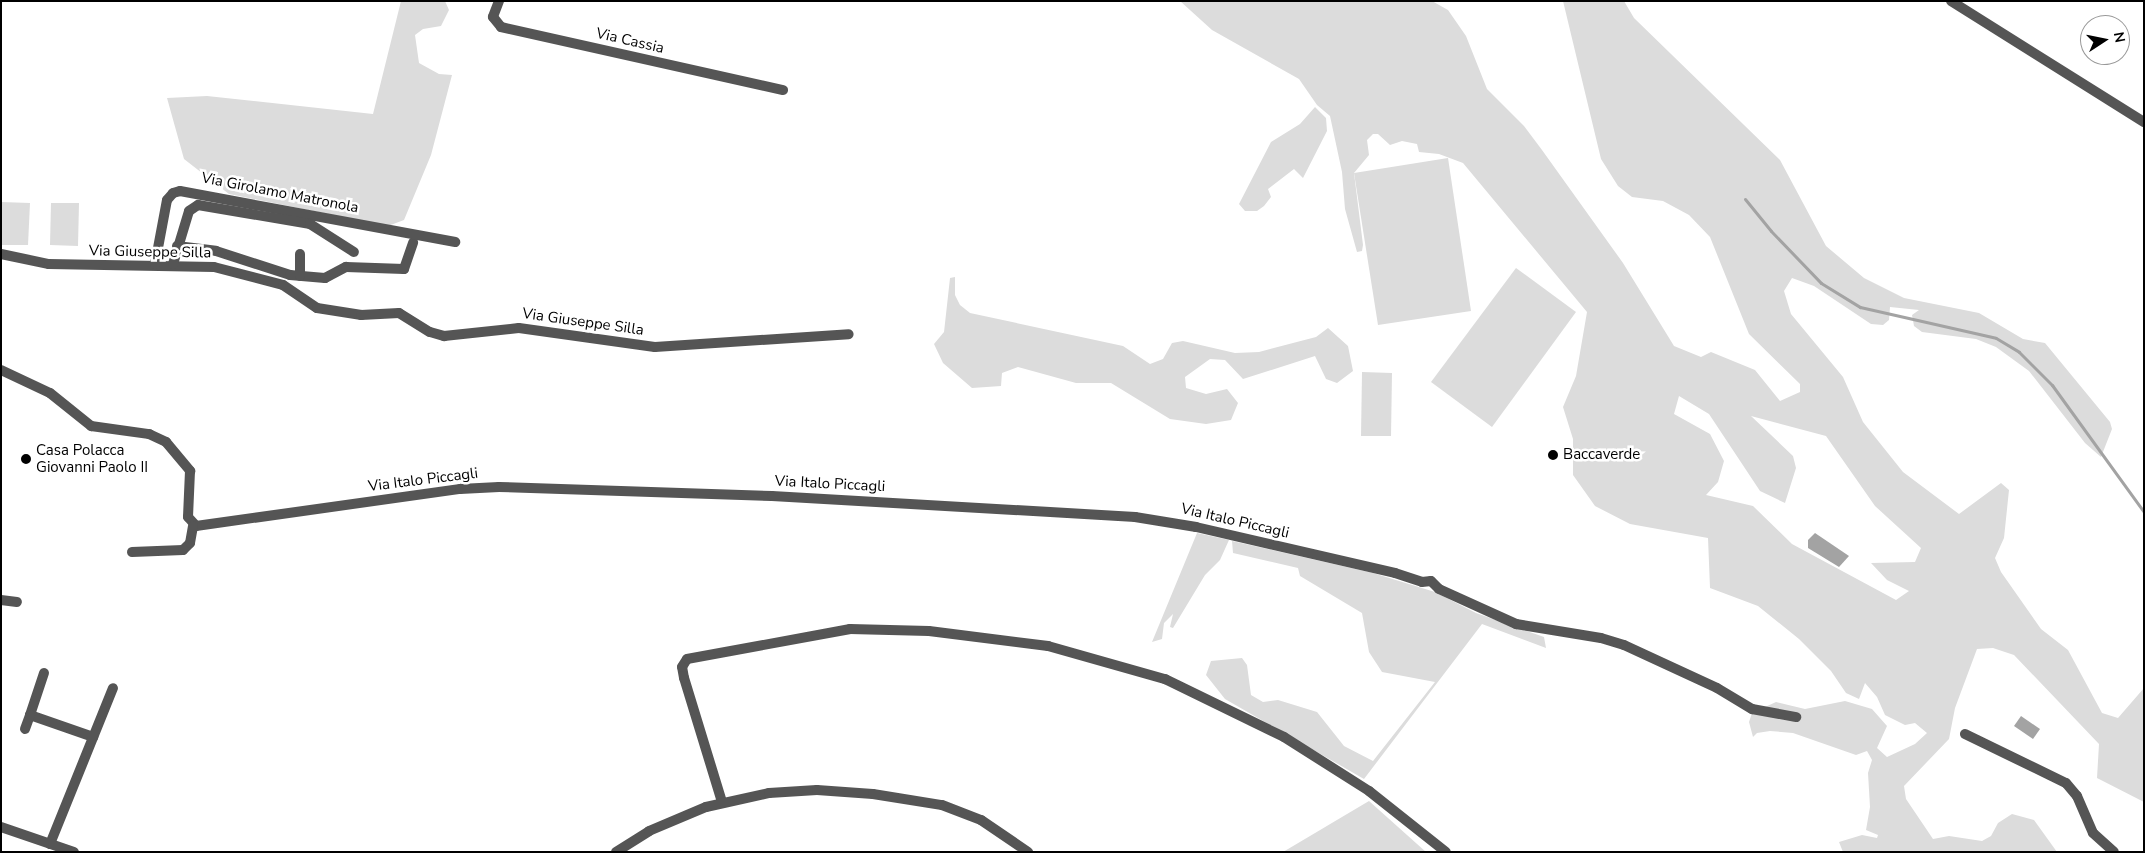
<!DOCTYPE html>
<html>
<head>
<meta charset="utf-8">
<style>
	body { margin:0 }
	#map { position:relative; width:2145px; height:853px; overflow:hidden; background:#fff; font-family:"Nunito Sans",sans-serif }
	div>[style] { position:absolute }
	.green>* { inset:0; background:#dcdcdc }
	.water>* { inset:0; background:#a3a3a3 }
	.stream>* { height:3px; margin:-1.5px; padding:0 1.5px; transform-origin:1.5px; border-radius:1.5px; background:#a3a3a3 }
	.minor>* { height:10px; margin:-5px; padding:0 5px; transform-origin:5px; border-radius:5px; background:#555 }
	.tertiary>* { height:10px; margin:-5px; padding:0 5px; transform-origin:5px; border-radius:5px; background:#555 }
	.dots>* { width:14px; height:14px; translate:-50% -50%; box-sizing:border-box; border:2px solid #fff; border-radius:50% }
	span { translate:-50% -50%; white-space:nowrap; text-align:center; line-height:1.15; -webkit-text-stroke:5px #fff; paint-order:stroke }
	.street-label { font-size:15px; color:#000 }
	.poi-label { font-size:15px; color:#000 }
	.left { translate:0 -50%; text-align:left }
	.frame { position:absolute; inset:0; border:2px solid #000; pointer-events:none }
	.north { position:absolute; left:2080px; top:15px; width:50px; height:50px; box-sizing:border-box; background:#fff; border:1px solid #999; border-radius:50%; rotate:79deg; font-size:14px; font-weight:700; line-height:20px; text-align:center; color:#000 }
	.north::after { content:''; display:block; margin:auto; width:18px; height:22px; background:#000; clip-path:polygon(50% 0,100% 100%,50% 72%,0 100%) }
</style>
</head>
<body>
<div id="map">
	<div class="green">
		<div style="clip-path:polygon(401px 1px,445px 1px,449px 10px,441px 26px,423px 29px,415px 35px,419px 63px,439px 74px,452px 75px,431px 155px,404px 220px,388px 226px,229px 194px,184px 159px,167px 98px,207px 96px,373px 114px)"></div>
		<div style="clip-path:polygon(evenodd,1180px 1px,1432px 1px,1448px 10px,1466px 36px,1487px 89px,1524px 126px,1542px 150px,1623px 263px,1674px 346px,1701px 357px,1711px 352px,1755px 370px,1780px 401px,1800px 392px,1800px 384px,1749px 334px,1710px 237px,1689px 215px,1663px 201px,1632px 197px,1618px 186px,1601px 159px,1563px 1px,1624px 1px,1634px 18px,1780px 160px,1826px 246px,1864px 278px,1904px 298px,1979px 313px,2023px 339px,2045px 343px,2110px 422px,2112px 429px,2101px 457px,2085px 443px,2029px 371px,1996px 347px,1976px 339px,1922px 332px,1914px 326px,1912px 315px,1919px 310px,1890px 307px,1889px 320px,1883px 325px,1871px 324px,1814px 286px,1792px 278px,1784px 291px,1791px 314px,1843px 377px,1863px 422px,1903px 472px,1959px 514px,2001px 483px,2009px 490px,2004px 538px,1995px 558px,2001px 572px,2041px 629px,2068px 650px,2102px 713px,2118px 718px,2144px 688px,2144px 802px,2097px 778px,2099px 744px,2014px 655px,1993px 648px,1977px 649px,1955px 708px,1949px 739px,1904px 786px,1906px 799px,1933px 839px,1949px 836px,1982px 841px,1991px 836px,1998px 823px,2012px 814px,2034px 820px,2057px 852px,1843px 852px,1839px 842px,1862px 835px,1877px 838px,1878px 835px,1866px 830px,1870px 807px,1868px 773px,1872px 760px,1867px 751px,1856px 755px,1793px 733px,1770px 731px,1757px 733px,1753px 737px,1749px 722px,1752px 713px,1776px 702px,1805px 709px,1845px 701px,1872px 709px,1887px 726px,1877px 748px,1887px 757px,1915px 744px,1927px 733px,1915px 723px,1905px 725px,1885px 715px,1877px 697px,1865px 683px,1859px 699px,1846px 693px,1831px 671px,1799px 639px,1758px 606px,1710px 588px,1708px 538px,1630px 524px,1595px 506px,1573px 475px,1573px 439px,1563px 407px,1576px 376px,1587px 312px,1463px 163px,1439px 154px,1419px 152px,1417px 144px,1402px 141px,1390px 145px,1378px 134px,1373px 134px,1367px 140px,1369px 155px,1354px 173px,1363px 245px,1362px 251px,1357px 252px,1345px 209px,1342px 172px,1330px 116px,1317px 105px,1299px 79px,1212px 30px,1180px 1px,1679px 396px,1709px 414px,1760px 491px,1785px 503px,1796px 468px,1793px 456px,1751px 416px,1826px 436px,1875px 506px,1921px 548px,1915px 562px,1871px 563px,1887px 580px,1909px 591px,1896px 600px,1792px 544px,1753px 506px,1706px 495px,1718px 482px,1724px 461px,1710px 434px,1674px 414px,1679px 396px)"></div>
		<div style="clip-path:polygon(1315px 107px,1326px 118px,1327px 131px,1303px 178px,1294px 169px,1268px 189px,1271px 197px,1264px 206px,1257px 211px,1245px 211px,1239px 204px,1271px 142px,1300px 124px)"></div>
		<div style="clip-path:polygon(1448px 158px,1471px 311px,1378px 325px,1354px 173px)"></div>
		<div style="clip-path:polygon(1px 202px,30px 203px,28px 245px,1px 245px)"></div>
		<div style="clip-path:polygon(51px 203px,79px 203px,78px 246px,50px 245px)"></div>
		<div style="clip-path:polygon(1516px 268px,1576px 312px,1492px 427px,1431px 382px)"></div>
		<div style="clip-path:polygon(955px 277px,955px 295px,960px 305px,970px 313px,1123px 346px,1150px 364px,1163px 359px,1172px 343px,1183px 341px,1235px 353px,1259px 352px,1316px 337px,1328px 328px,1348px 346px,1353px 371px,1337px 383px,1326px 379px,1315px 356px,1243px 379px,1225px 360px,1210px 359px,1185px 377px,1186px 388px,1206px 394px,1227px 389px,1238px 403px,1231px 420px,1206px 424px,1170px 419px,1111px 383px,1076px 383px,1018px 367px,1002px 373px,1001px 386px,972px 388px,943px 363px,934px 344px,944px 332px,950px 278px)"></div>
		<div style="clip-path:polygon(1362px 372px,1392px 373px,1391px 436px,1361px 436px)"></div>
		<div style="clip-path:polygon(1197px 533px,1229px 540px,1220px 560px,1205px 575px,1173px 628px,1170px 627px,1173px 614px,1164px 623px,1162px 639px,1152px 642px)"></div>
		<div style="clip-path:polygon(1232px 541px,1373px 573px,1435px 592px,1476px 613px,1544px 637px,1546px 648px,1482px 624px,1364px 779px,1225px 699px,1206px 675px,1211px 661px,1242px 658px,1247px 665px,1251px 695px,1263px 702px,1278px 700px,1317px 712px,1344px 746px,1373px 761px,1435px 682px,1382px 672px,1369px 652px,1362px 613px,1300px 576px,1298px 568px,1233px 553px)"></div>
		<div style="clip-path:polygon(1369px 801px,1426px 852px,1283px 852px)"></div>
	</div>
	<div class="water">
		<div style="clip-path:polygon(1815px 533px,1849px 556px,1839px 567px,1808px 548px,1808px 540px)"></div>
		<div style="clip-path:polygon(2021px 716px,2040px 729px,2033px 739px,2014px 726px)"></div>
	</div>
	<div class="stream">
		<div style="left:1745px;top:199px;width:41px;rotate:50.9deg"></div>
		<div style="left:1771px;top:231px;width:72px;rotate:46.1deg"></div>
		<div style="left:1821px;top:283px;width:46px;rotate:31.6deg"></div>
		<div style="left:1860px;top:307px;width:139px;rotate:12.8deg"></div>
		<div style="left:1996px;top:338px;width:27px;rotate:31deg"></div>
		<div style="left:2019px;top:352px;width:47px;rotate:45deg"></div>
		<div style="left:2052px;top:385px;width:157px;rotate:54.1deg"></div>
	</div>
	<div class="minor">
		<div style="left:499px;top:1px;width:17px;rotate:111deg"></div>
		<div style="left:493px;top:17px;width:13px;rotate:51deg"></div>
		<div style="left:501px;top:27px;width:289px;rotate:12.6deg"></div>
		<div style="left:1951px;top:1px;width:228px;rotate:32.1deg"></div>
		<div style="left:177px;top:246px;width:39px;rotate:7deg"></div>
		<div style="left:216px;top:251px;width:78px;rotate:18deg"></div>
		<div style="left:290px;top:275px;width:35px;rotate:5deg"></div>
		<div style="left:325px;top:278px;width:24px;rotate:-28deg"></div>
		<div style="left:346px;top:267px;width:58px;rotate:2deg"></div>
		<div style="left:404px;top:269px;width:28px;rotate:-71deg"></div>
		<div style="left:1px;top:254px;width:49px;rotate:11.8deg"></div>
		<div style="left:49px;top:264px;width:165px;rotate:1deg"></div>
		<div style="left:214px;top:267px;width:71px;rotate:14.6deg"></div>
		<div style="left:283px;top:285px;width:41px;rotate:34.1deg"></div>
		<div style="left:317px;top:308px;width:45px;rotate:9deg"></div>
		<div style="left:361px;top:315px;width:38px;rotate:-3deg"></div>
		<div style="left:399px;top:313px;width:36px;rotate:32deg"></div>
		<div style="left:430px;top:332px;width:15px;rotate:16deg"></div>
		<div style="left:444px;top:336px;width:75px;rotate:-6.1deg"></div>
		<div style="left:519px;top:328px;width:137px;rotate:8deg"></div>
		<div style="left:655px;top:347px;width:194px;rotate:-3.8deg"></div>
		<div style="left:155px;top:264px;width:65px;rotate:-79.4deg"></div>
		<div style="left:167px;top:200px;width:9px;rotate:-49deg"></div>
		<div style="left:173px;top:193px;width:7px;rotate:-16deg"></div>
		<div style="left:180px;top:191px;width:280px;rotate:10.5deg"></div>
		<div style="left:173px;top:264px;width:55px;rotate:-73.2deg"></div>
		<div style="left:189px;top:211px;width:11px;rotate:-34deg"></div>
		<div style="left:198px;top:205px;width:114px;rotate:9.6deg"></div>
		<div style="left:310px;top:224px;width:52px;rotate:32.5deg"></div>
		<div style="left:300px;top:276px;width:22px;rotate:-90deg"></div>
		<div style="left:1px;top:370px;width:54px;rotate:25.1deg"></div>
		<div style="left:50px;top:393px;width:53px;rotate:38.8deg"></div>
		<div style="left:91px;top:426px;width:59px;rotate:7.9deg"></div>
		<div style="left:149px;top:434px;width:19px;rotate:25deg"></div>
		<div style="left:166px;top:442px;width:38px;rotate:50deg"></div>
		<div style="left:190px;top:471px;width:46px;rotate:92.5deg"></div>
		<div style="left:188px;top:517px;width:12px;rotate:48deg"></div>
		<div style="left:196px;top:526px;width:267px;rotate:-8deg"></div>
		<div style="left:460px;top:489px;width:39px;rotate:-3deg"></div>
		<div style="left:499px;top:487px;width:273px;rotate:1.9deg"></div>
		<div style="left:772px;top:496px;width:364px;rotate:3.3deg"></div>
		<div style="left:1135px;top:517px;width:62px;rotate:9.3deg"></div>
		<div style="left:1196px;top:527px;width:204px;rotate:13deg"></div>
		<div style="left:1395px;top:573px;width:28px;rotate:18deg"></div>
		<div style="left:1422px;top:582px;width:9px;rotate:-6deg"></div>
		<div style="left:1431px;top:581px;width:11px;rotate:45deg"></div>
		<div style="left:1439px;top:589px;width:85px;rotate:24.4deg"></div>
		<div style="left:1516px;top:624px;width:86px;rotate:9.4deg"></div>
		<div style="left:1601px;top:638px;width:24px;rotate:17deg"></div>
		<div style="left:1624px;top:645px;width:102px;rotate:24.8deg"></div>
		<div style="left:1717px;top:688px;width:41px;rotate:31deg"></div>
		<div style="left:1752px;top:709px;width:45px;rotate:10.3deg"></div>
		<div style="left:132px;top:552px;width:51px;rotate:-2.2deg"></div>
		<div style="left:183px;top:550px;width:10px;rotate:-45deg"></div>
		<div style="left:190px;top:543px;width:17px;rotate:-80deg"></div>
		<div style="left:1px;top:600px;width:16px;rotate:7deg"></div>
		<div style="left:44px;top:673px;width:44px;rotate:108.4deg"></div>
		<div style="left:30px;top:715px;width:67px;rotate:19.2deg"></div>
		<div style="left:25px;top:729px;width:15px;rotate:-70deg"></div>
		<div style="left:1965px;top:734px;width:112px;rotate:25.9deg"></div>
		<div style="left:2066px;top:783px;width:17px;rotate:50deg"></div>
		<div style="left:2077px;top:796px;width:40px;rotate:66.6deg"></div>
		<div style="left:2093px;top:833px;width:28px;rotate:42deg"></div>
		<div style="left:722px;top:802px;width:130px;rotate:-107deg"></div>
		<div style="left:684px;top:678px;width:11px;rotate:-100deg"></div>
		<div style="left:682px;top:667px;width:9px;rotate:-58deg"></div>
		<div style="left:687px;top:659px;width:166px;rotate:-10.4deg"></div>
		<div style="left:850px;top:629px;width:79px;rotate:1.5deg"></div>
		<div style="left:929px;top:631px;width:120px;rotate:7.2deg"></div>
		<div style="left:1048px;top:646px;width:122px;rotate:15.8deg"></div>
		<div style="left:1165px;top:679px;width:132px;rotate:26deg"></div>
		<div style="left:1284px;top:737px;width:101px;rotate:32.4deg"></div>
		<div style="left:1369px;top:791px;width:98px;rotate:38.4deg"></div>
		<div style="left:50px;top:844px;width:168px;rotate:-68deg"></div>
		<div style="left:616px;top:852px;width:39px;rotate:-32deg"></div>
		<div style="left:649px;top:831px;width:62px;rotate:-22.8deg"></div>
		<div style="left:706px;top:807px;width:65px;rotate:-12.5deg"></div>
		<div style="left:769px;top:793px;width:48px;rotate:-3.6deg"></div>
		<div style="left:817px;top:790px;width:56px;rotate:4.1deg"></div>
		<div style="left:873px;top:794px;width:70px;rotate:9.1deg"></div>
		<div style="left:942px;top:805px;width:42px;rotate:21deg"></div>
		<div style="left:981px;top:820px;width:57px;rotate:34.2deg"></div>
	</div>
	<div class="tertiary">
		<div style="left:1px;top:827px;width:77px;rotate:18.9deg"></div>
	</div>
	<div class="dots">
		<div style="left:1553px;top:455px;background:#000"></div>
		<div style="left:26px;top:459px;background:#000"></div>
	</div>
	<div class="street-label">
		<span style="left:630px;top:41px;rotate:13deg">Via Cassia</span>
		<span style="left:280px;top:193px;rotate:11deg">Via Girolamo Matronola</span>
		<span style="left:150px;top:252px;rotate:1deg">Via Giuseppe Silla</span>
		<span style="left:583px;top:322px;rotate:8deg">Via Giuseppe Silla</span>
		<span style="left:423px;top:480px;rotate:-7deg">Via Italo Piccagli</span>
		<span style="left:830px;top:484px;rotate:3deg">Via Italo Piccagli</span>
		<span style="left:1235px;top:521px;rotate:13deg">Via Italo Piccagli</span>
	</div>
	<div class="poi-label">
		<span class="left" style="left:36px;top:459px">Casa Polacca<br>Giovanni Paolo II</span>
		<span class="left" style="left:1563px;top:455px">Baccaverde</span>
	</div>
	<div class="frame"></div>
	<div class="north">N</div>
</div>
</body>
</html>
